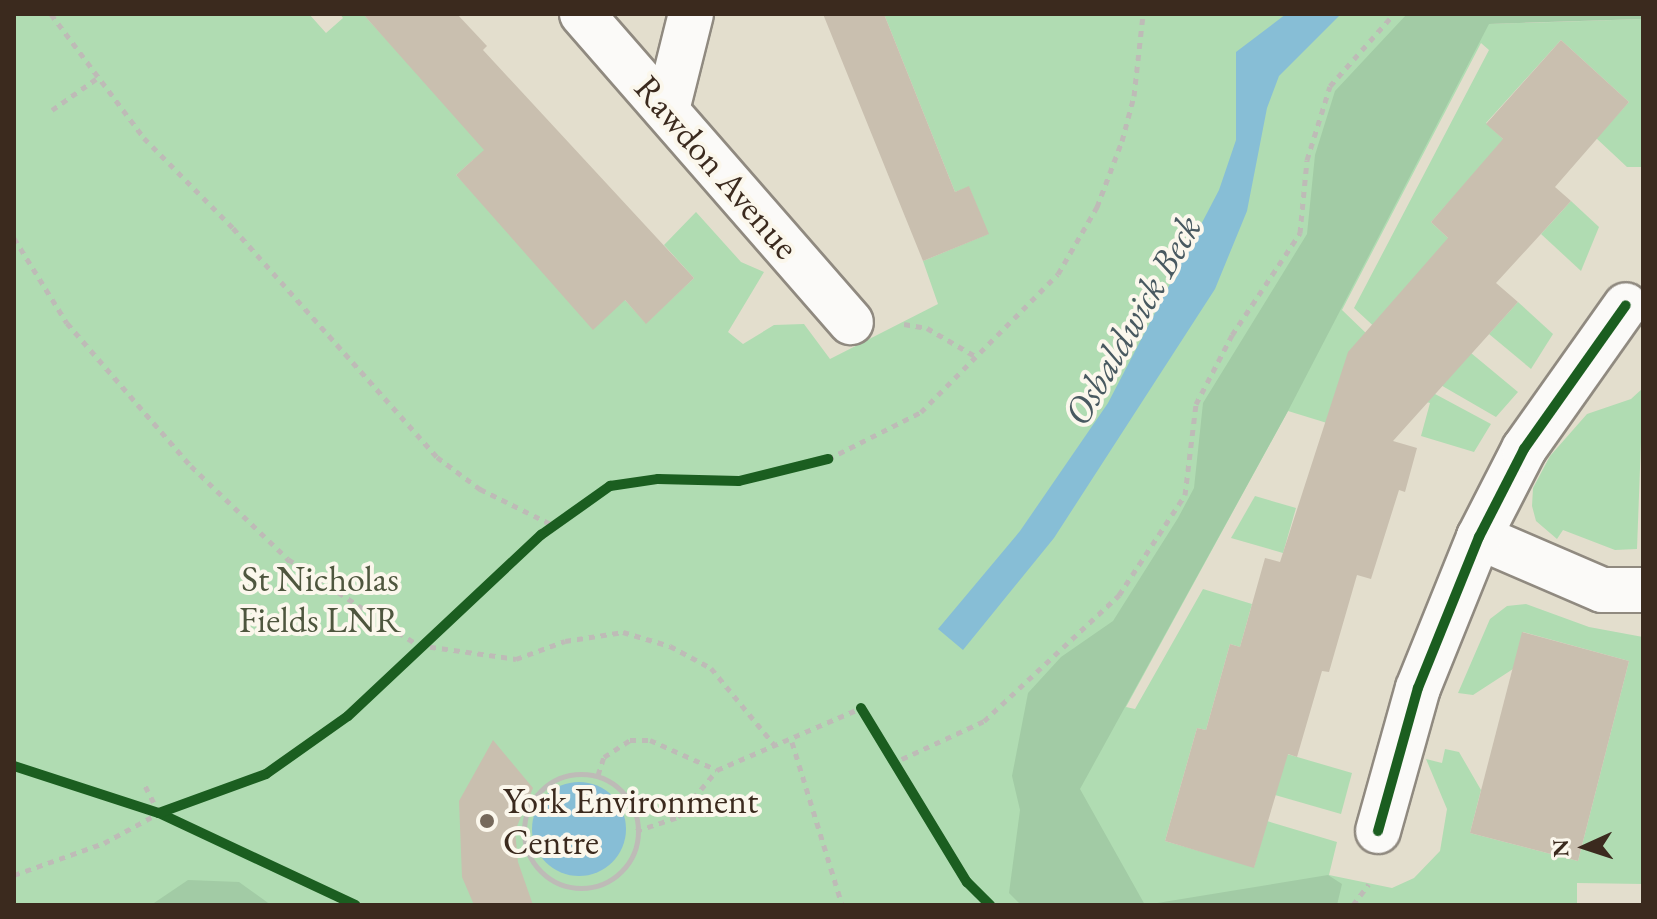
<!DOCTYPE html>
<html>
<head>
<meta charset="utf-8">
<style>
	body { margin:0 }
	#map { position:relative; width:1657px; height:919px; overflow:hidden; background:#e3decd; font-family:"EB Garamond",serif }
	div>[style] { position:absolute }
	.green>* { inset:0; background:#b0dcb2 }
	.forest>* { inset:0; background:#a2cba5 }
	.water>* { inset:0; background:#87bed6 }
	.round { border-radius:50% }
	.building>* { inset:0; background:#c9bfaf }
	.path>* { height:5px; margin-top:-2.5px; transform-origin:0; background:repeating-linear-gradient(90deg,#bebbb7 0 6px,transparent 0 12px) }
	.path>.ring { margin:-2.5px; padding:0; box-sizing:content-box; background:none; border:5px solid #bebbb7; border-radius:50% }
	.roads { filter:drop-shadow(2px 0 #908a80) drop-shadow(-2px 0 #908a80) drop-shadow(0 2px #908a80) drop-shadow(0 -2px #908a80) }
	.street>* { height:44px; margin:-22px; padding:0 22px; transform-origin:22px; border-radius:22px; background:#fbfaf8 }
	.cycleway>* { height:10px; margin:-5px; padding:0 5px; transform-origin:5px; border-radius:5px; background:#1b5e20 }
	.dots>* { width:22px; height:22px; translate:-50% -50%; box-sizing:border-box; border:4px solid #fbf7ec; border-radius:50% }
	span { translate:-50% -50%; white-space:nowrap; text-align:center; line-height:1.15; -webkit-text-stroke:8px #fbf7ec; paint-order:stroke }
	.street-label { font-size:36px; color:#3b2a1e }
	.park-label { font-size:36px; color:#4e563e }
	.poi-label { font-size:36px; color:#3b2a1e }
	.left { translate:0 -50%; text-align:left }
	.water-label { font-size:38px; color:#485960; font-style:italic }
	.frame { position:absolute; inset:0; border:16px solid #3b2a1e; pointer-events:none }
	.north { position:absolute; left:1545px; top:807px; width:80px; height:80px; -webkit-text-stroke:6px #fbf7ec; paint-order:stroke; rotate:267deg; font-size:22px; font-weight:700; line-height:32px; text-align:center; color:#3b2a1e }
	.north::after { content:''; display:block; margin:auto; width:28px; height:36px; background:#3b2a1e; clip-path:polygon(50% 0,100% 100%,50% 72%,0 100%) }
</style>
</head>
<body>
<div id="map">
	<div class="green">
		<div style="clip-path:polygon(evenodd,14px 14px,309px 14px,326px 33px,343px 18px,340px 14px,363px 14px,646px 323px,694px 278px,664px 245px,696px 212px,741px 262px,764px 272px,728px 332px,743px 344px,774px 325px,804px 324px,830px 359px,938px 304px,923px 261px,988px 234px,969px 187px,955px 192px,884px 14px,1491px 14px,1490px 24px,1643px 19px,1643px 167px,1627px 167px,1596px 138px,1629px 102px,1561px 40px,1486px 123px,1504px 140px,1431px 222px,1449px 239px,1471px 353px,1518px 392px,1496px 417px,1432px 380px,1354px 308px,1489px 50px,1481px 43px,1342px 310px,1422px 387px,1491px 424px,1474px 452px,1421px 436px,1430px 403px,1341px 377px,1327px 423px,1288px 411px,1126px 707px,1135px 709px,1203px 589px,1252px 604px,1240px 647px,1230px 644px,1206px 730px,1197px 728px,1165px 841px,1254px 867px,1267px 821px,1337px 842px,1329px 875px,1392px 888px,1414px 878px,1440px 851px,1447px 809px,1426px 759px,1442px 763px,1445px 749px,1459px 752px,1481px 790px,1470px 833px,1578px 861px,1629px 661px,1523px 632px,1513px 669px,1473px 695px,1458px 693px,1490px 619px,1507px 606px,1526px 604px,1589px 627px,1643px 637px,1643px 884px,1577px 883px,1577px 905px,14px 905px,14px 14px,473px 160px,482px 170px,474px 194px,456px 175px,473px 160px)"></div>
		<div style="clip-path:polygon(1571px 201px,1599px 227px,1581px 271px,1541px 234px)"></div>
		<div style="clip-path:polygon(1518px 302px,1553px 334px,1531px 369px,1489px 334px)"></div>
		<div style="clip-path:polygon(1643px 388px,1637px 549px,1615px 550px,1563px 530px,1557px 539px,1536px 521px,1532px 506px,1533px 488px,1550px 456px,1587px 414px,1631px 399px)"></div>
		<div style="clip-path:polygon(1255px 496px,1296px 508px,1283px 553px,1231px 538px)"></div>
		<div style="clip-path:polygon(1287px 754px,1352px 773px,1341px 814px,1275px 795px)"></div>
	</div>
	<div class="forest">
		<div style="clip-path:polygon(1407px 14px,1643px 14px,1643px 19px,1489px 24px,1288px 411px,1080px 789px,1145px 905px,1328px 875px,1342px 884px,1337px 905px,1021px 905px,1009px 893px,1020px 810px,1012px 776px,1028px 693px,1061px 657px,1113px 621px,1178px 518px,1194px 488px,1203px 403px,1307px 234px,1315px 155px,1335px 91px)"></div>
		<div style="clip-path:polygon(188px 880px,239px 882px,271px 905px,151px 905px)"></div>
	</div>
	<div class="water">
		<div style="clip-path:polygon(1286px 14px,1341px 14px,1279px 76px,1267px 108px,1247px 211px,1215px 289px,1054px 538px,963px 650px,938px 629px,1020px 531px,1108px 403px,1219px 190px,1236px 140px,1236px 52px)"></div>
		<div class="round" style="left:532px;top:782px;width:94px;height:94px"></div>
	</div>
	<div class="building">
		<div style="clip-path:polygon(363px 14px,457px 14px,487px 46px,483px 50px,694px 278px,646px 324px,625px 300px,593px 330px,456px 175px,484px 150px)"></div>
		<div style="clip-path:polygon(823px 14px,884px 14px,955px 192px,969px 186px,989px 234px,923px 261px)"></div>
		<div style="clip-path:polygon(1561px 40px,1629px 102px,1555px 187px,1571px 201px,1496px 283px,1518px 302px,1393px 441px,1417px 448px,1405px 492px,1399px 490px,1371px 579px,1357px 575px,1329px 672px,1322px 671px,1297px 757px,1288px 754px,1254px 868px,1165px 841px,1197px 728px,1206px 730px,1230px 644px,1240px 647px,1265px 558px,1280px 562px,1348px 352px,1448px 238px,1431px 222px,1503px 139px,1486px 124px)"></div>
		<div style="clip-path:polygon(1522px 632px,1629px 661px,1578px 861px,1470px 833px)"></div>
		<div style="clip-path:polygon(493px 740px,533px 788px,515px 831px,518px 862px,533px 905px,474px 905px,462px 877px,459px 801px)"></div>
	</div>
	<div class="path">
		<div style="left:51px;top:14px;width:155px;rotate:53.1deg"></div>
		<div style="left:144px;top:138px;width:127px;rotate:45.3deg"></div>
		<div style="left:233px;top:228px;width:307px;rotate:48.3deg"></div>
		<div style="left:437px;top:457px;width:54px;rotate:36.7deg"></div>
		<div style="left:480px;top:489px;width:81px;rotate:26.3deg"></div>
		<div style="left:52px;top:110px;width:54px;rotate:-35.2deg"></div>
		<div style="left:14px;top:238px;width:100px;rotate:58.1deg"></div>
		<div style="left:67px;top:323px;width:189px;rotate:49.1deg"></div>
		<div style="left:191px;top:466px;width:134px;rotate:43.8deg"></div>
		<div style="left:288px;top:559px;width:156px;rotate:33.5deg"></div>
		<div style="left:418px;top:645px;width:99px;rotate:8.1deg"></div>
		<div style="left:516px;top:659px;width:52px;rotate:-20.2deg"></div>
		<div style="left:565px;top:641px;width:59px;rotate:-8.8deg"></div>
		<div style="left:623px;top:632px;width:49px;rotate:16.6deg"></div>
		<div style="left:670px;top:646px;width:47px;rotate:28.2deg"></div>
		<div style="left:711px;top:668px;width:104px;rotate:50.5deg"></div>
		<div style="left:904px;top:324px;width:23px;rotate:10deg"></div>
		<div style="left:927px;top:328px;width:56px;rotate:30.3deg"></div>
		<div style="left:828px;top:459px;width:104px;rotate:-26.8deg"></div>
		<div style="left:921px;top:412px;width:194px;rotate:-45.2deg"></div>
		<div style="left:1058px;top:274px;width:78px;rotate:-59.8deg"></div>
		<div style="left:1097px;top:207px;width:71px;rotate:-69.3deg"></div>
		<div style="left:1122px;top:141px;width:47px;rotate:-75.1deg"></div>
		<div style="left:1134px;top:96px;width:82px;rotate:-83.7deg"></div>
		<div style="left:278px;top:570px;width:15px;rotate:-48deg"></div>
		<div style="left:792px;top:742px;width:170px;rotate:72.9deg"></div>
		<div style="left:891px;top:764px;width:102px;rotate:-24.8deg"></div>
		<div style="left:984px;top:721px;width:185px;rotate:-43deg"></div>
		<div style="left:1119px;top:595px;width:120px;rotate:-56.6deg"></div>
		<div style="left:1185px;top:495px;width:92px;rotate:-83.1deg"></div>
		<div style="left:1196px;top:404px;width:78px;rotate:-62.4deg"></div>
		<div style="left:1232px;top:335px;width:123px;rotate:-56.3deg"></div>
		<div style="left:1300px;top:233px;width:73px;rotate:-84.5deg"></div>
		<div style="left:1307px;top:160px;width:77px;rotate:-72.7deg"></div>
		<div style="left:1330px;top:86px;width:96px;rotate:-48.4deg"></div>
		<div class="ring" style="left:524px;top:774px;width:109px;height:109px"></div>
		<div style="left:598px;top:775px;width:19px;rotate:-72deg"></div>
		<div style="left:604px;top:757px;width:31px;rotate:-33deg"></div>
		<div style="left:630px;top:740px;width:20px"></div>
		<div style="left:650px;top:740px;width:73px;rotate:24.1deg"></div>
		<div style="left:636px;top:831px;width:44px;rotate:-18.4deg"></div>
		<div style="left:678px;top:817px;width:61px;rotate:-50.3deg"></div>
		<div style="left:717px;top:770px;width:157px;rotate:-23.3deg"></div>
		<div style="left:14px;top:875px;width:96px;rotate:-19.6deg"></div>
		<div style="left:104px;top:843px;width:63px;rotate:-28.6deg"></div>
		<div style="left:159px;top:813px;width:35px;rotate:-117deg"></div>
		<div style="left:1353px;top:905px;width:26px;rotate:-53deg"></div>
	</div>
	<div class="roads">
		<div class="street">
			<div style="left:582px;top:14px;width:409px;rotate:48.9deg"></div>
			<div style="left:668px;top:106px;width:95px;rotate:-76deg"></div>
			<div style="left:1479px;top:537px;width:134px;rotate:23.3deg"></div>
			<div style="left:1602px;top:590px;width:41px"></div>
			<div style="left:1378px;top:831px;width:148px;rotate:-74.4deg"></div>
			<div style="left:1418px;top:688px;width:163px;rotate:-68deg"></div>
			<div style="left:1479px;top:537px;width:99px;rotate:-62.9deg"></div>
			<div style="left:1524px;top:449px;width:176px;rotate:-54.7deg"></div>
		</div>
	</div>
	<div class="cycleway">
		<div style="left:861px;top:708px;width:204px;rotate:58.7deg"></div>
		<div style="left:967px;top:882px;width:33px;rotate:45deg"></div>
		<div style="left:14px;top:766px;width:152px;rotate:18deg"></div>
		<div style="left:159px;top:813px;width:217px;rotate:25.1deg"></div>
		<div style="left:159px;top:813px;width:114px;rotate:-20deg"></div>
		<div style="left:266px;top:774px;width:100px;rotate:-35.3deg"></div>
		<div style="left:348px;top:716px;width:265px;rotate:-43.2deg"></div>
		<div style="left:541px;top:535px;width:85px;rotate:-35.4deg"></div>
		<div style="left:610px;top:486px;width:49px;rotate:-8.3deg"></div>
		<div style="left:658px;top:479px;width:81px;rotate:1.4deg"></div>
		<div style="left:739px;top:481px;width:92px;rotate:-13.9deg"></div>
		<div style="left:1378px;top:831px;width:148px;rotate:-74.4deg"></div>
		<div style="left:1418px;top:688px;width:163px;rotate:-68deg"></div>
		<div style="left:1479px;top:537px;width:99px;rotate:-62.9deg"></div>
		<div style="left:1524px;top:449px;width:176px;rotate:-54.7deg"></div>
	</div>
	<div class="dots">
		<div style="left:487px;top:821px;background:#76695b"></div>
	</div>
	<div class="street-label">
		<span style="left:717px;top:167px;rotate:49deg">Rawdon Avenue</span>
	</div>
	<div class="park-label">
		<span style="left:320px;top:599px">St Nicholas<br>Fields LNR</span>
	</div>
	<div class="poi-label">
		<span class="left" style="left:503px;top:821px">York Environment<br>Centre</span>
	</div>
	<div class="water-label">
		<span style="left:1132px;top:320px;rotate:-60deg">Osbaldwick Beck</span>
	</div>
	<div class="frame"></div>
	<div class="north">N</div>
</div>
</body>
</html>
